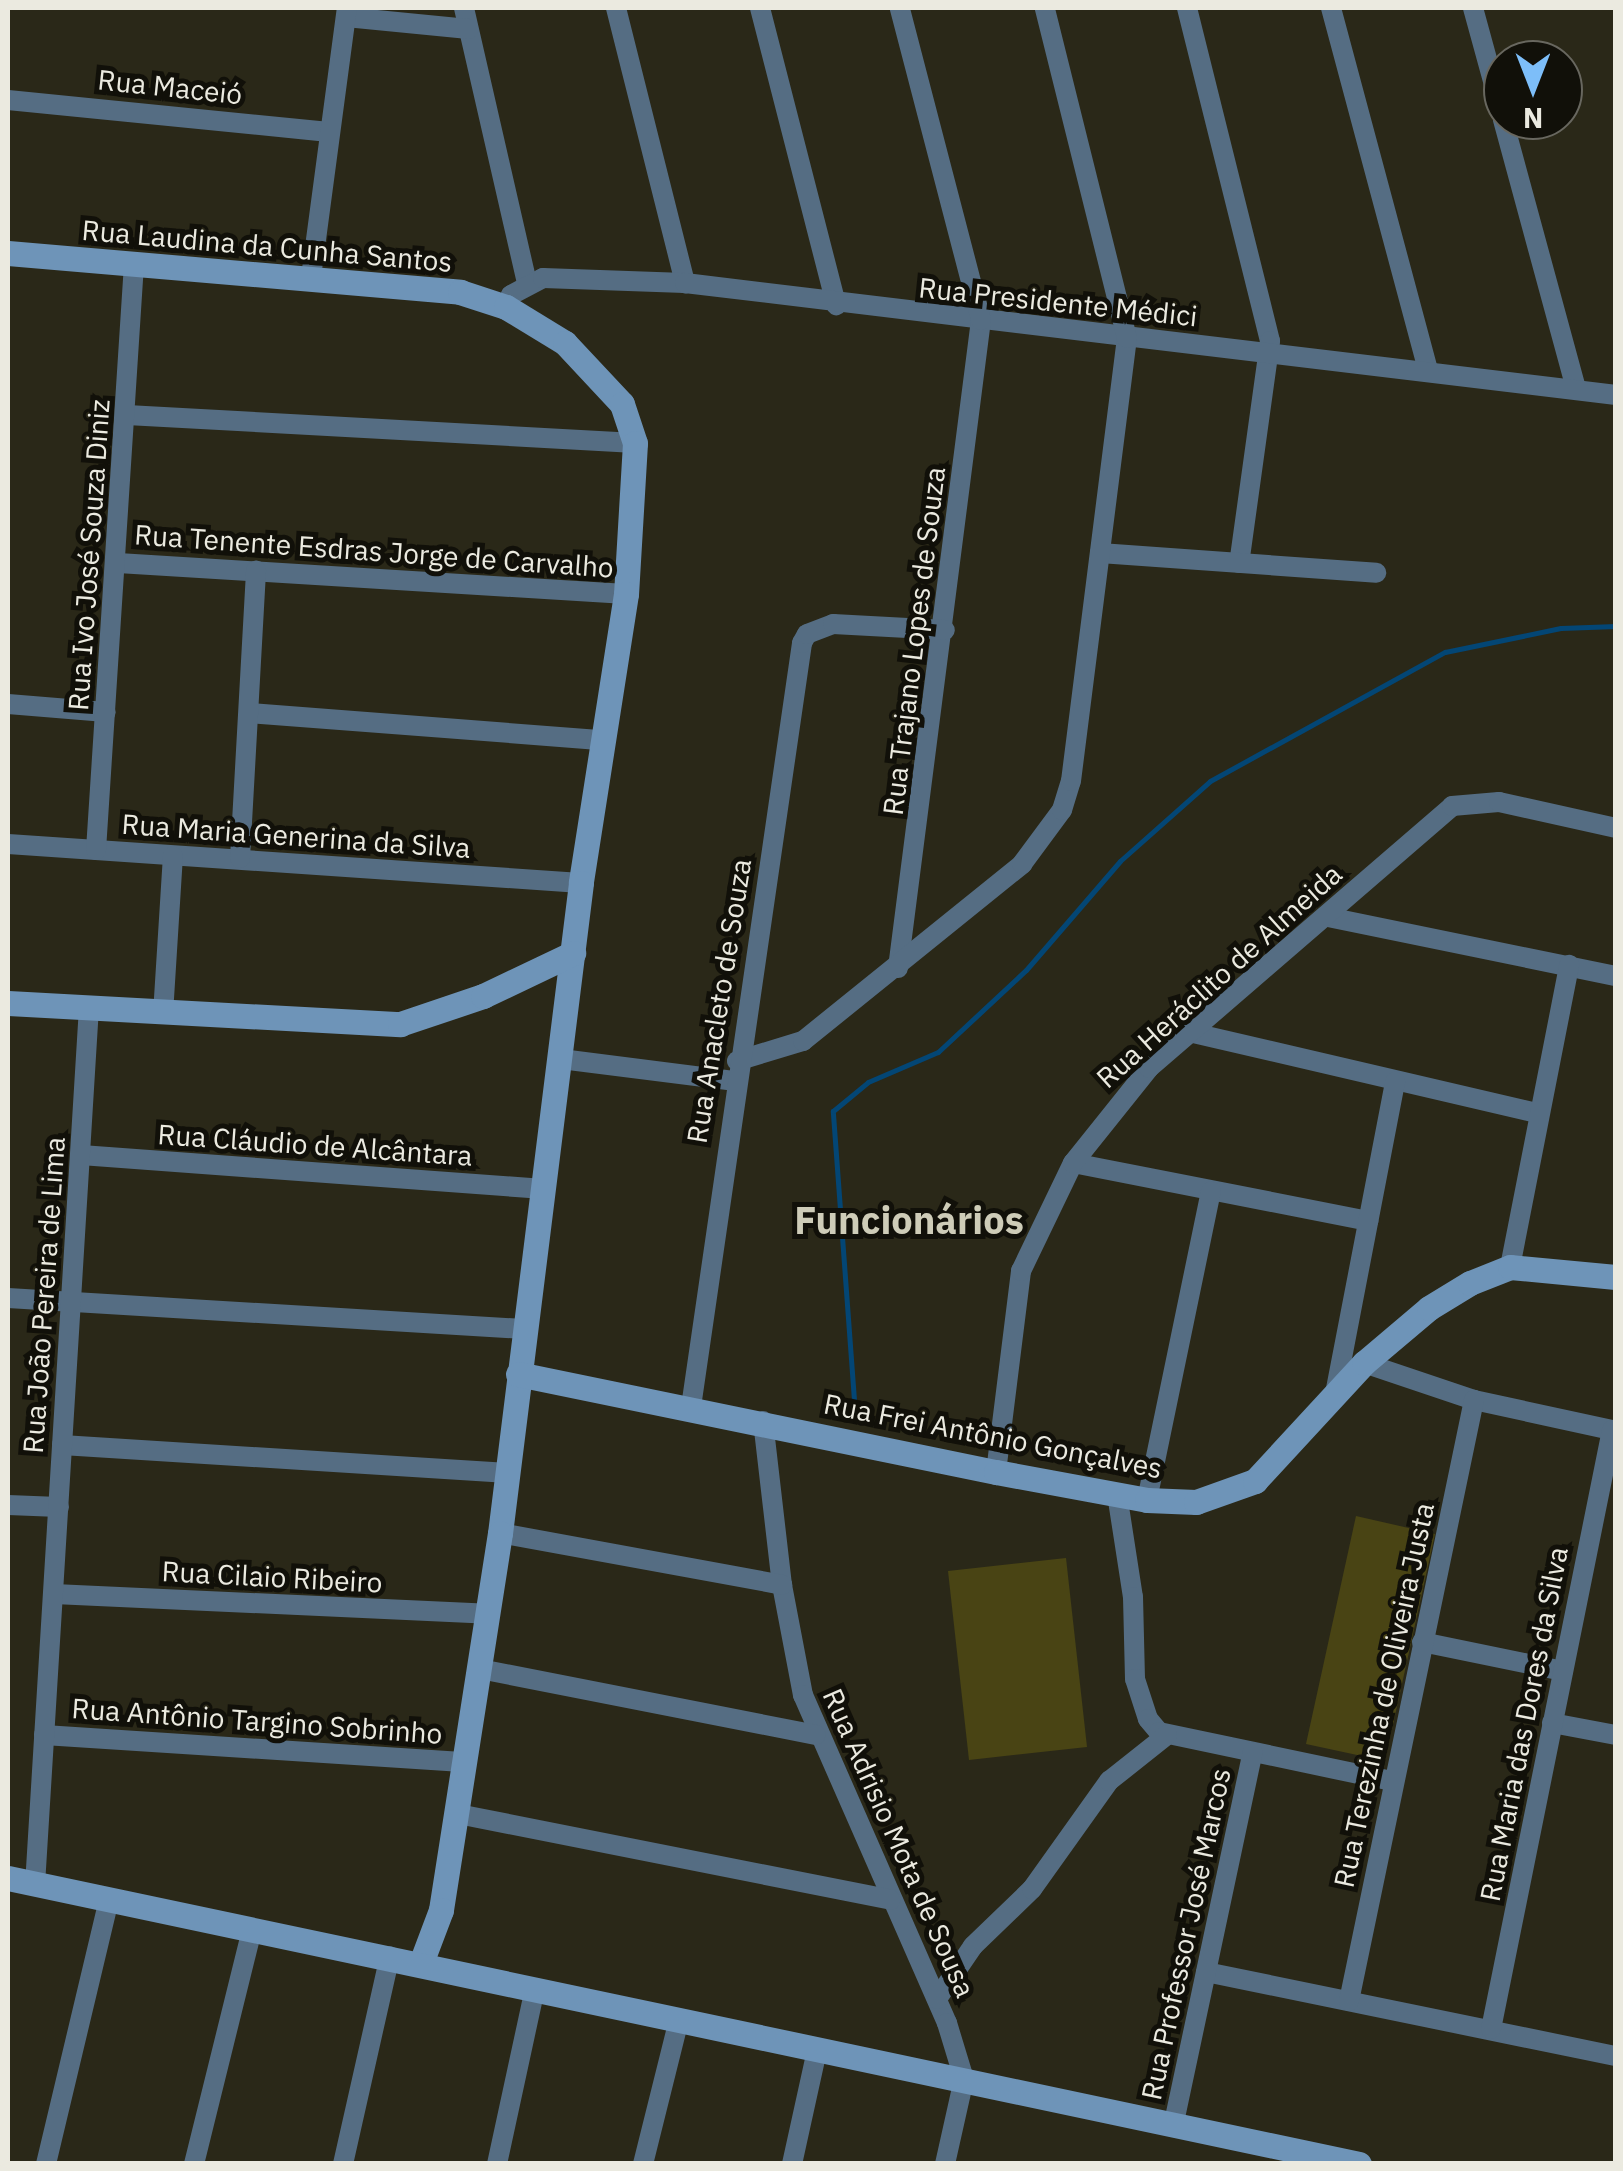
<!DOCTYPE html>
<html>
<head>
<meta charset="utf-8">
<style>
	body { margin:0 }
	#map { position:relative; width:1623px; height:2171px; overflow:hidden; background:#2a2818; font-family:"IBM Plex Sans",sans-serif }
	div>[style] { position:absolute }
	.green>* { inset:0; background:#494414 }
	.stream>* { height:5px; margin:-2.5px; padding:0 2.5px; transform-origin:2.5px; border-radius:2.5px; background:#034675 }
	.street>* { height:20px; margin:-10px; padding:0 10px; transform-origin:10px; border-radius:10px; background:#556d83 }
	.secondary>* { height:25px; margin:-12.5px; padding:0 12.5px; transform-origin:12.5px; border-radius:12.5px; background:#6e94b8 }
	span { translate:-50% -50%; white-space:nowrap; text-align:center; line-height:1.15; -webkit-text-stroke:10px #111009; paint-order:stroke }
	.street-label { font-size:28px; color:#ebeae0 }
	.district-label { font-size:38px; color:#ceccb8; font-weight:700 }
	.frame { position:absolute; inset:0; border:10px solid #ebeae0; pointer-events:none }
	.north { position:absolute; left:1483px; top:40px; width:100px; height:100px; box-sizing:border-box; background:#111009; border:2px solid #68675f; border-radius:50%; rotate:180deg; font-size:28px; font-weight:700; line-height:40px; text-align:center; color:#ebeae0 }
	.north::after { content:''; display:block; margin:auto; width:35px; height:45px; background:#7dbef9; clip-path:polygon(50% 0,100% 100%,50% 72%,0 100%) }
</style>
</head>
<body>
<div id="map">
	<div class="green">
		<div style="clip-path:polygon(1356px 1516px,1435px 1534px,1385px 1761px,1306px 1744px)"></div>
		<div style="clip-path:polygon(1066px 1558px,1087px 1747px,969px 1760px,948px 1571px)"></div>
	</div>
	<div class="stream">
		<div style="left:854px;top:1400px;width:290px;rotate:-94.2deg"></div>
		<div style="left:833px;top:1111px;width:45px;rotate:-39.6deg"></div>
		<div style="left:868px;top:1082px;width:76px;rotate:-23.2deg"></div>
		<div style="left:938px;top:1052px;width:120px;rotate:-43deg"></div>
		<div style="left:1026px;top:970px;width:144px;rotate:-49.2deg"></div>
		<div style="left:1120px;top:861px;width:120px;rotate:-41.6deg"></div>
		<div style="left:1210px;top:781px;width:268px;rotate:-28.8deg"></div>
		<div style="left:1445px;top:652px;width:118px;rotate:-11.7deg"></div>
		<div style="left:1561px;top:628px;width:55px;rotate:-2.1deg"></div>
	</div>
	<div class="street">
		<div style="left:464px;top:8px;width:283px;rotate:77.1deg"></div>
		<div style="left:616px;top:8px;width:284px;rotate:75.9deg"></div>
		<div style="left:760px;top:8px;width:307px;rotate:75.6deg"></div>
		<div style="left:1187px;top:8px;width:343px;rotate:76deg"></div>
		<div style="left:1270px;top:341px;width:224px;rotate:97.9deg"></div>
		<div style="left:1331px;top:8px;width:375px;rotate:75deg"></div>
		<div style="left:1473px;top:8px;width:114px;rotate:74.7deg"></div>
		<div style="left:346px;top:17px;width:123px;rotate:5.6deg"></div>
		<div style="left:8px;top:100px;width:320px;rotate:5.7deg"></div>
		<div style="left:1503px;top:120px;width:279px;rotate:74.8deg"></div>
		<div style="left:311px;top:277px;width:271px;rotate:-82.4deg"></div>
		<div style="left:506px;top:307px;width:13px;rotate:-67deg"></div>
		<div style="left:511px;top:295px;width:36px;rotate:-28deg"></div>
		<div style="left:543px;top:278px;width:142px;rotate:2deg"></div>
		<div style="left:685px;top:283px;width:938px;rotate:6.86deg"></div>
		<div style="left:127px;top:415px;width:509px;rotate:3.15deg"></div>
		<div style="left:1100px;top:553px;width:277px;rotate:4.1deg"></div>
		<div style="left:118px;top:563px;width:509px;rotate:3.49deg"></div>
		<div style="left:8px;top:704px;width:98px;rotate:4.7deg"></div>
		<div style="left:249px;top:713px;width:354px;rotate:4.4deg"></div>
		<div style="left:8px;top:844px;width:574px;rotate:3.89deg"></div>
		<div style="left:96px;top:850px;width:587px;rotate:-86.29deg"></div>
		<div style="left:240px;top:858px;width:288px;rotate:-86.8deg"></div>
		<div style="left:1328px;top:917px;width:294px;rotate:11.6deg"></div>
		<div style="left:898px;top:968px;width:653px;rotate:-82.7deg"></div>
		<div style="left:981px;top:320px;width:322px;rotate:-104.6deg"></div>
		<div style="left:163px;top:1014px;width:158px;rotate:-86.4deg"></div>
		<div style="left:1189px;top:1032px;width:357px;rotate:13.1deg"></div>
		<div style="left:561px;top:1059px;width:174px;rotate:7.2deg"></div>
		<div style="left:737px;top:1061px;width:69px;rotate:-16.9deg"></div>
		<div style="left:803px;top:1041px;width:282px;rotate:-38.9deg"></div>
		<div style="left:1022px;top:864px;width:67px;rotate:-53.5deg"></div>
		<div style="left:1062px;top:810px;width:30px;rotate:-73deg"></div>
		<div style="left:1071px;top:781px;width:447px;rotate:-82.8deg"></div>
		<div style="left:1127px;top:338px;width:340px;rotate:-104deg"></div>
		<div style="left:81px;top:1155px;width:464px;rotate:4.2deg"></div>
		<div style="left:1073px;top:1163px;width:301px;rotate:11.1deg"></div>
		<div style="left:1510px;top:1267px;width:308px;rotate:-78.9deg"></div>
		<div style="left:8px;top:1298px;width:517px;rotate:3.44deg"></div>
		<div style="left:1364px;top:1363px;width:116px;rotate:18.6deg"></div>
		<div style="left:1474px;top:1400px;width:145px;rotate:12.3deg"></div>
		<div style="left:1335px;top:1394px;width:318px;rotate:-79.1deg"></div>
		<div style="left:691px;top:1407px;width:772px;rotate:-81.73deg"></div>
		<div style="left:802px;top:643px;width:10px;rotate:-61deg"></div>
		<div style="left:807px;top:634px;width:28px;rotate:-21deg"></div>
		<div style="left:833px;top:624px;width:112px;rotate:3.1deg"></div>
		<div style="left:763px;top:1421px;width:165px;rotate:83.4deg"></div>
		<div style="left:782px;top:1585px;width:112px;rotate:79.2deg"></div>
		<div style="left:803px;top:1695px;width:358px;rotate:66.3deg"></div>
		<div style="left:947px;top:2023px;width:59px;rotate:73.1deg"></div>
		<div style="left:964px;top:2079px;width:87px;rotate:102.6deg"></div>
		<div style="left:62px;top:1445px;width:447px;rotate:3.6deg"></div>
		<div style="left:996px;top:1472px;width:203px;rotate:-82.9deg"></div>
		<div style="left:1021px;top:1271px;width:120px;rotate:-64.3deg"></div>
		<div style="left:1073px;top:1163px;width:122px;rotate:-51.3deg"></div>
		<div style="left:1149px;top:1068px;width:401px;rotate:-40.8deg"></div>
		<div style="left:1452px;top:806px;width:47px;rotate:-4.9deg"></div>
		<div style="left:1499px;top:802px;width:120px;rotate:12.5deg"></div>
		<div style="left:1117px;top:1494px;width:104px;rotate:81.2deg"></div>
		<div style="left:1133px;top:1597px;width:82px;rotate:88.6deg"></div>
		<div style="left:1135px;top:1679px;width:42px;rotate:72deg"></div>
		<div style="left:1148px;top:1719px;width:17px;rotate:50deg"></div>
		<div style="left:1159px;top:1732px;width:238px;rotate:11.9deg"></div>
		<div style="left:1147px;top:1500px;width:315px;rotate:-78.3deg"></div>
		<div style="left:8px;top:1505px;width:51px;rotate:2.2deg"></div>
		<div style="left:500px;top:1533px;width:287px;rotate:10.4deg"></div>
		<div style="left:54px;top:1594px;width:434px;rotate:2.6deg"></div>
		<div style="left:1422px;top:1642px;width:144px;rotate:11.6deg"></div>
		<div style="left:480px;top:1669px;width:342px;rotate:11.1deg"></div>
		<div style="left:1552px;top:1723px;width:65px;rotate:10.6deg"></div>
		<div style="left:44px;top:1735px;width:423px;rotate:3.7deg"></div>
		<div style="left:458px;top:1814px;width:441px;rotate:11.2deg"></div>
		<div style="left:35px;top:1885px;width:879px;rotate:-86.48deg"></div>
		<div style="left:1206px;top:1972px;width:419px;rotate:11.6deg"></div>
		<div style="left:937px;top:1999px;width:64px;rotate:-55.8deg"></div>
		<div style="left:973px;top:1946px;width:82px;rotate:-44deg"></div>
		<div style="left:1032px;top:1889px;width:133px;rotate:-54.5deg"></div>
		<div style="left:1109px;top:1781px;width:74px;rotate:-38.4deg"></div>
		<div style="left:1349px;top:2001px;width:614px;rotate:-78.25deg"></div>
		<div style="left:1491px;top:2029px;width:611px;rotate:-78.58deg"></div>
		<div style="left:1173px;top:2127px;width:383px;rotate:-78deg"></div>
		<div style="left:46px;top:2164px;width:271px;rotate:-76.6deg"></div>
		<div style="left:194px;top:2164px;width:241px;rotate:-76.1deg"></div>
		<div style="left:343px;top:2164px;width:213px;rotate:-77.3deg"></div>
		<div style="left:497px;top:2164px;width:180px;rotate:-77.8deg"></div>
		<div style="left:643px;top:2164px;width:148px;rotate:-76deg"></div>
		<div style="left:792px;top:2164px;width:117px;rotate:-77.6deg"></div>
	</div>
	<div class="secondary">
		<div style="left:8px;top:253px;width:454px;rotate:4.9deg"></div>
		<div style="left:460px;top:292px;width:48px;rotate:18.1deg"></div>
		<div style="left:506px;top:307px;width:69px;rotate:31.4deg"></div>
		<div style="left:565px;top:343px;width:83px;rotate:46.9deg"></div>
		<div style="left:622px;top:404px;width:41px;rotate:71.6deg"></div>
		<div style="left:635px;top:443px;width:151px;rotate:93.4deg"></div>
		<div style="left:626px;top:594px;width:292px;rotate:98.9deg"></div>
		<div style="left:581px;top:883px;width:655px;rotate:97.1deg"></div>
		<div style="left:500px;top:1533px;width:382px;rotate:98.9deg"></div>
		<div style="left:441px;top:1910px;width:57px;rotate:110.7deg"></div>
		<div style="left:8px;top:1003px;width:393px;rotate:3.1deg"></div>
		<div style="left:400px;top:1024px;width:88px;rotate:-18.6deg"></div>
		<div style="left:483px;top:996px;width:100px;rotate:-25.5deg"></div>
		<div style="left:518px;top:1374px;width:488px;rotate:11.6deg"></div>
		<div style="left:996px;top:1472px;width:154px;rotate:10.5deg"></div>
		<div style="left:1147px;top:1500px;width:49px;rotate:2.3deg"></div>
		<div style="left:1196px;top:1502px;width:63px;rotate:-19.6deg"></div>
		<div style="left:1255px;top:1481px;width:161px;rotate:-47.3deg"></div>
		<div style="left:1364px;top:1363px;width:85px;rotate:-40.2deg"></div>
		<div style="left:1429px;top:1308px;width:48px;rotate:-31.4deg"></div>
		<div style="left:1470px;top:1283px;width:43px;rotate:-21.8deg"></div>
		<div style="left:1510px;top:1267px;width:106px;rotate:5.4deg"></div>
		<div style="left:8px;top:1878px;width:1381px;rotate:11.95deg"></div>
	</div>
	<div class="street-label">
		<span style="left:170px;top:87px;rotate:6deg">Rua Maceió</span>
		<span style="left:267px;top:246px;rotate:5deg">Rua Laudina da Cunha Santos</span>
		<span style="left:1058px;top:302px;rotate:6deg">Rua Presidente Médici</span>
		<span style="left:374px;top:551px;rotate:4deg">Rua Tenente Esdras Jorge de Carvalho</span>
		<span style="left:89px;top:555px;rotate:-86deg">Rua Ivo José Souza Diniz</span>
		<span style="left:914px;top:641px;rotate:-83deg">Rua Trajano Lopes de Souza</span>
		<span style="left:296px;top:836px;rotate:4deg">Rua Maria Generina da Silva</span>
		<span style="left:1219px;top:976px;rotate:-42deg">Rua Heráclito de Almeida</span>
		<span style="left:719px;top:1001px;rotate:-81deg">Rua Anacleto de Souza</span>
		<span style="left:315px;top:1145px;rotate:4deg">Rua Cláudio de Alcântara</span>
		<span style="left:44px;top:1295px;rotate:-86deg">Rua João Pereira de Lima</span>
		<span style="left:993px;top:1436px;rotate:11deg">Rua Frei Antônio Gonçalves</span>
		<span style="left:272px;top:1577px;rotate:3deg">Rua Cilaio Ribeiro</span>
		<span style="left:1384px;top:1695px;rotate:-78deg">Rua Terezinha de Oliveira Justa</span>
		<span style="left:257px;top:1721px;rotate:4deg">Rua Antônio Targino Sobrinho</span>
		<span style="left:1524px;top:1724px;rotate:-79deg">Rua Maria das Dores da Silva</span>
		<span style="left:899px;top:1843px;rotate:66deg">Rua Adrisio Mota de Sousa</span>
		<span style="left:1186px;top:1934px;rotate:-78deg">Rua Professor José Marcos</span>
	</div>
	<div class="district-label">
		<span style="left:909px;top:1220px">Funcionários</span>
	</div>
	<div class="frame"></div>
	<div class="north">N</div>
</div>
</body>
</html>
